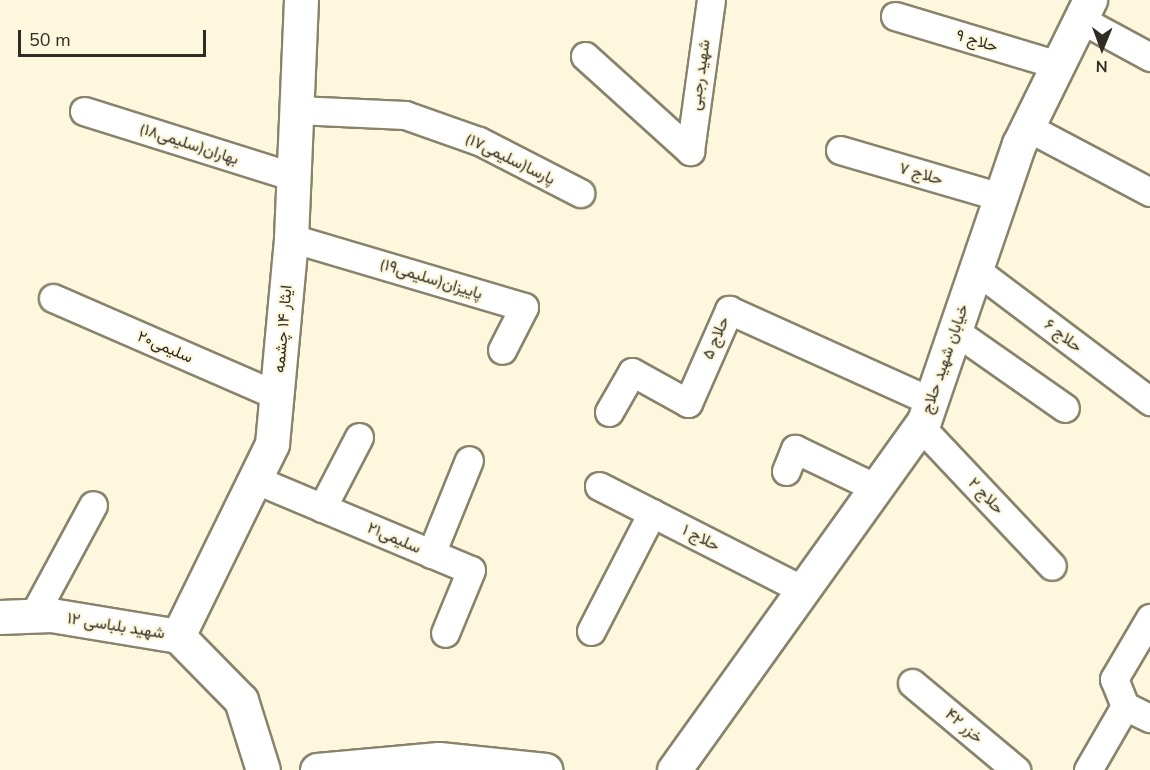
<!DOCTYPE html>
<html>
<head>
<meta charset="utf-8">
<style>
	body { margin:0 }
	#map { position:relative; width:1150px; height:770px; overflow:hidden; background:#fdf7dd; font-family:"Nunito Sans",Vazirmatn,sans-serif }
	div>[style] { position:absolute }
	.roads { filter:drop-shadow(2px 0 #89836c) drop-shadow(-2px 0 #89836c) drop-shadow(0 2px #89836c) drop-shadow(0 -2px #89836c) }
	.minor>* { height:27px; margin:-13.5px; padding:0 13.5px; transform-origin:13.5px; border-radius:13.5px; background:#fff }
	.tertiary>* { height:33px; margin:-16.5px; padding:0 16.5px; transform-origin:16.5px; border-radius:16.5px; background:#fff }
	span { translate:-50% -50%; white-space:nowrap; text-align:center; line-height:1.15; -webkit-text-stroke:4.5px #fdf7dd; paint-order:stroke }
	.street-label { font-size:16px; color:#2e2c23 }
	.north { position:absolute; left:1072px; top:18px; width:60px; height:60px; -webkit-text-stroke:4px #fdf7dd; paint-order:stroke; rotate:181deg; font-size:16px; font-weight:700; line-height:24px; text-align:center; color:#2e2c23 }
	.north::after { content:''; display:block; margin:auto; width:21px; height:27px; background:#2e2c23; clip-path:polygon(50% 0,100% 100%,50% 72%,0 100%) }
	.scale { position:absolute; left:18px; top:30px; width:188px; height:27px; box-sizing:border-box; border:3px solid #2e2c23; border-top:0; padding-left:8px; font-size:18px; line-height:21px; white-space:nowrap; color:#2e2c23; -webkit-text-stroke:4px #fdf7dd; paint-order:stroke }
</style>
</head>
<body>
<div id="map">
	<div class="roads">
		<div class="minor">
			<div style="left:895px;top:16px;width:170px;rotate:16.7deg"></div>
			<div style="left:1080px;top:19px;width:80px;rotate:28.5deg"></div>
			<div style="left:585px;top:56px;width:142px;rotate:42.1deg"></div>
			<div style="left:297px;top:110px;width:108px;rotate:2.7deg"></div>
			<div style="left:405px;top:115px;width:78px;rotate:19.4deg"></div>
			<div style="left:479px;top:141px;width:114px;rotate:27.2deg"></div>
			<div style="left:84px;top:111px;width:220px;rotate:17.4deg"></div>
			<div style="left:1027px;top:127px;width:139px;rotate:27.9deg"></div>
			<div style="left:840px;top:150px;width:168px;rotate:16.3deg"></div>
			<div style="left:690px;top:151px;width:152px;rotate:-82.1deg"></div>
			<div style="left:291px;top:238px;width:243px;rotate:16.5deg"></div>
			<div style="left:524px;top:307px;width:48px;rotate:117.1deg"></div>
			<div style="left:976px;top:270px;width:218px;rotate:37deg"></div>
			<div style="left:53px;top:298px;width:243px;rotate:23.5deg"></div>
			<div style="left:955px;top:331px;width:134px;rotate:35deg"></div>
			<div style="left:609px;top:412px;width:46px;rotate:-60.1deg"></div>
			<div style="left:632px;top:372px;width:64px;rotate:29deg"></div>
			<div style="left:688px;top:403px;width:102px;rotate:-66.2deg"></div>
			<div style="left:729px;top:310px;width:222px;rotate:24.3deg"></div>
			<div style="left:920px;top:426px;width:192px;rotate:46.7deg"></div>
			<div style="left:786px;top:471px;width:24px;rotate:-68deg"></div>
			<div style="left:795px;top:449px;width:90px;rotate:25.7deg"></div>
			<div style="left:254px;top:479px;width:235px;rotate:22.8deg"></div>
			<div style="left:471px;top:570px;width:68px;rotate:112.4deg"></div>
			<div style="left:599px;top:486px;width:229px;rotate:27deg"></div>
			<div style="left:322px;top:508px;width:80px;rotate:-62.5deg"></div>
			<div style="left:431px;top:554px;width:101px;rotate:-68deg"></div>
			<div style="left:33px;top:616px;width:126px;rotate:-61.6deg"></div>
			<div style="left:591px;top:631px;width:133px;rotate:-62.7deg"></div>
			<div style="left:912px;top:683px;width:136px;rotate:39.9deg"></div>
			<div style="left:1125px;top:706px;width:29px;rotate:-112deg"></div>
			<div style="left:1114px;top:679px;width:71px;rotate:-59.5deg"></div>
			<div style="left:1088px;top:770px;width:74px;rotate:-60deg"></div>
			<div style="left:1125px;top:706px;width:28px;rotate:26deg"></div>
		</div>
		<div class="tertiary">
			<div style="left:0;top:617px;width:51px;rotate:-2.2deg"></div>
			<div style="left:51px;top:615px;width:129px;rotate:9.4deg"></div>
			<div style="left:178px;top:636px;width:90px;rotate:45.5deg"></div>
			<div style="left:241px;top:700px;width:73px;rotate:72.6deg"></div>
			<div style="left:178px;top:636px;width:214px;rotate:-63.9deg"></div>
			<div style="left:272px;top:444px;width:207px;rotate:-84.7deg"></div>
			<div style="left:291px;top:238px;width:238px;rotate:-87.6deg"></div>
			<div style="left:317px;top:770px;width:122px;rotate:-5.2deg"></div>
			<div style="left:439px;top:759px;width:107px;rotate:5.9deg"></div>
			<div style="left:674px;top:770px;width:429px;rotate:-54.4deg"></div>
			<div style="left:924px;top:421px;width:293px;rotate:-71.1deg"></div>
			<div style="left:1019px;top:144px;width:161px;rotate:-63.8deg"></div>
		</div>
	</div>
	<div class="street-label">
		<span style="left:977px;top:41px;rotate:17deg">حلاج ۹</span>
		<span style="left:700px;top:75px;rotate:-82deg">شهید رجبی</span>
		<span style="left:189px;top:144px;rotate:18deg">بهاران(سلیمی۱۸)</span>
		<span style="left:510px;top:159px;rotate:26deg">پارسا(سلیمی۱۷)</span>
		<span style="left:921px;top:174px;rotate:16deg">حلاج ۷</span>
		<span style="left:431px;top:279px;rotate:17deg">پاییزان(سلیمی۱۹)</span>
		<span style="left:283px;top:329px;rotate:-85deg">ایثار ۱۴ چشمه</span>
		<span style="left:1063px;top:336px;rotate:37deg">حلاج ۶</span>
		<span style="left:716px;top:338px;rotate:-67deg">حلاج ۵</span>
		<span style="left:165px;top:347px;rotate:23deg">سلیمی۲۰</span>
		<span style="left:945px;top:359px;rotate:-71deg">خیابان شهید حلاج</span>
		<span style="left:986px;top:496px;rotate:46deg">حلاج ۲</span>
		<span style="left:394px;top:538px;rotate:23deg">سلیمی۲۱</span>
		<span style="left:701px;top:538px;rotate:27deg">حلاج ۱</span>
		<span style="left:116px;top:626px;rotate:9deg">شهید بلباسی ١٢</span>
		<span style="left:964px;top:726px;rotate:40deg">خزر ۴۲</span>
	</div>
	<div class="north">N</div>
	<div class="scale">50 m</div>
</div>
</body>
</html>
